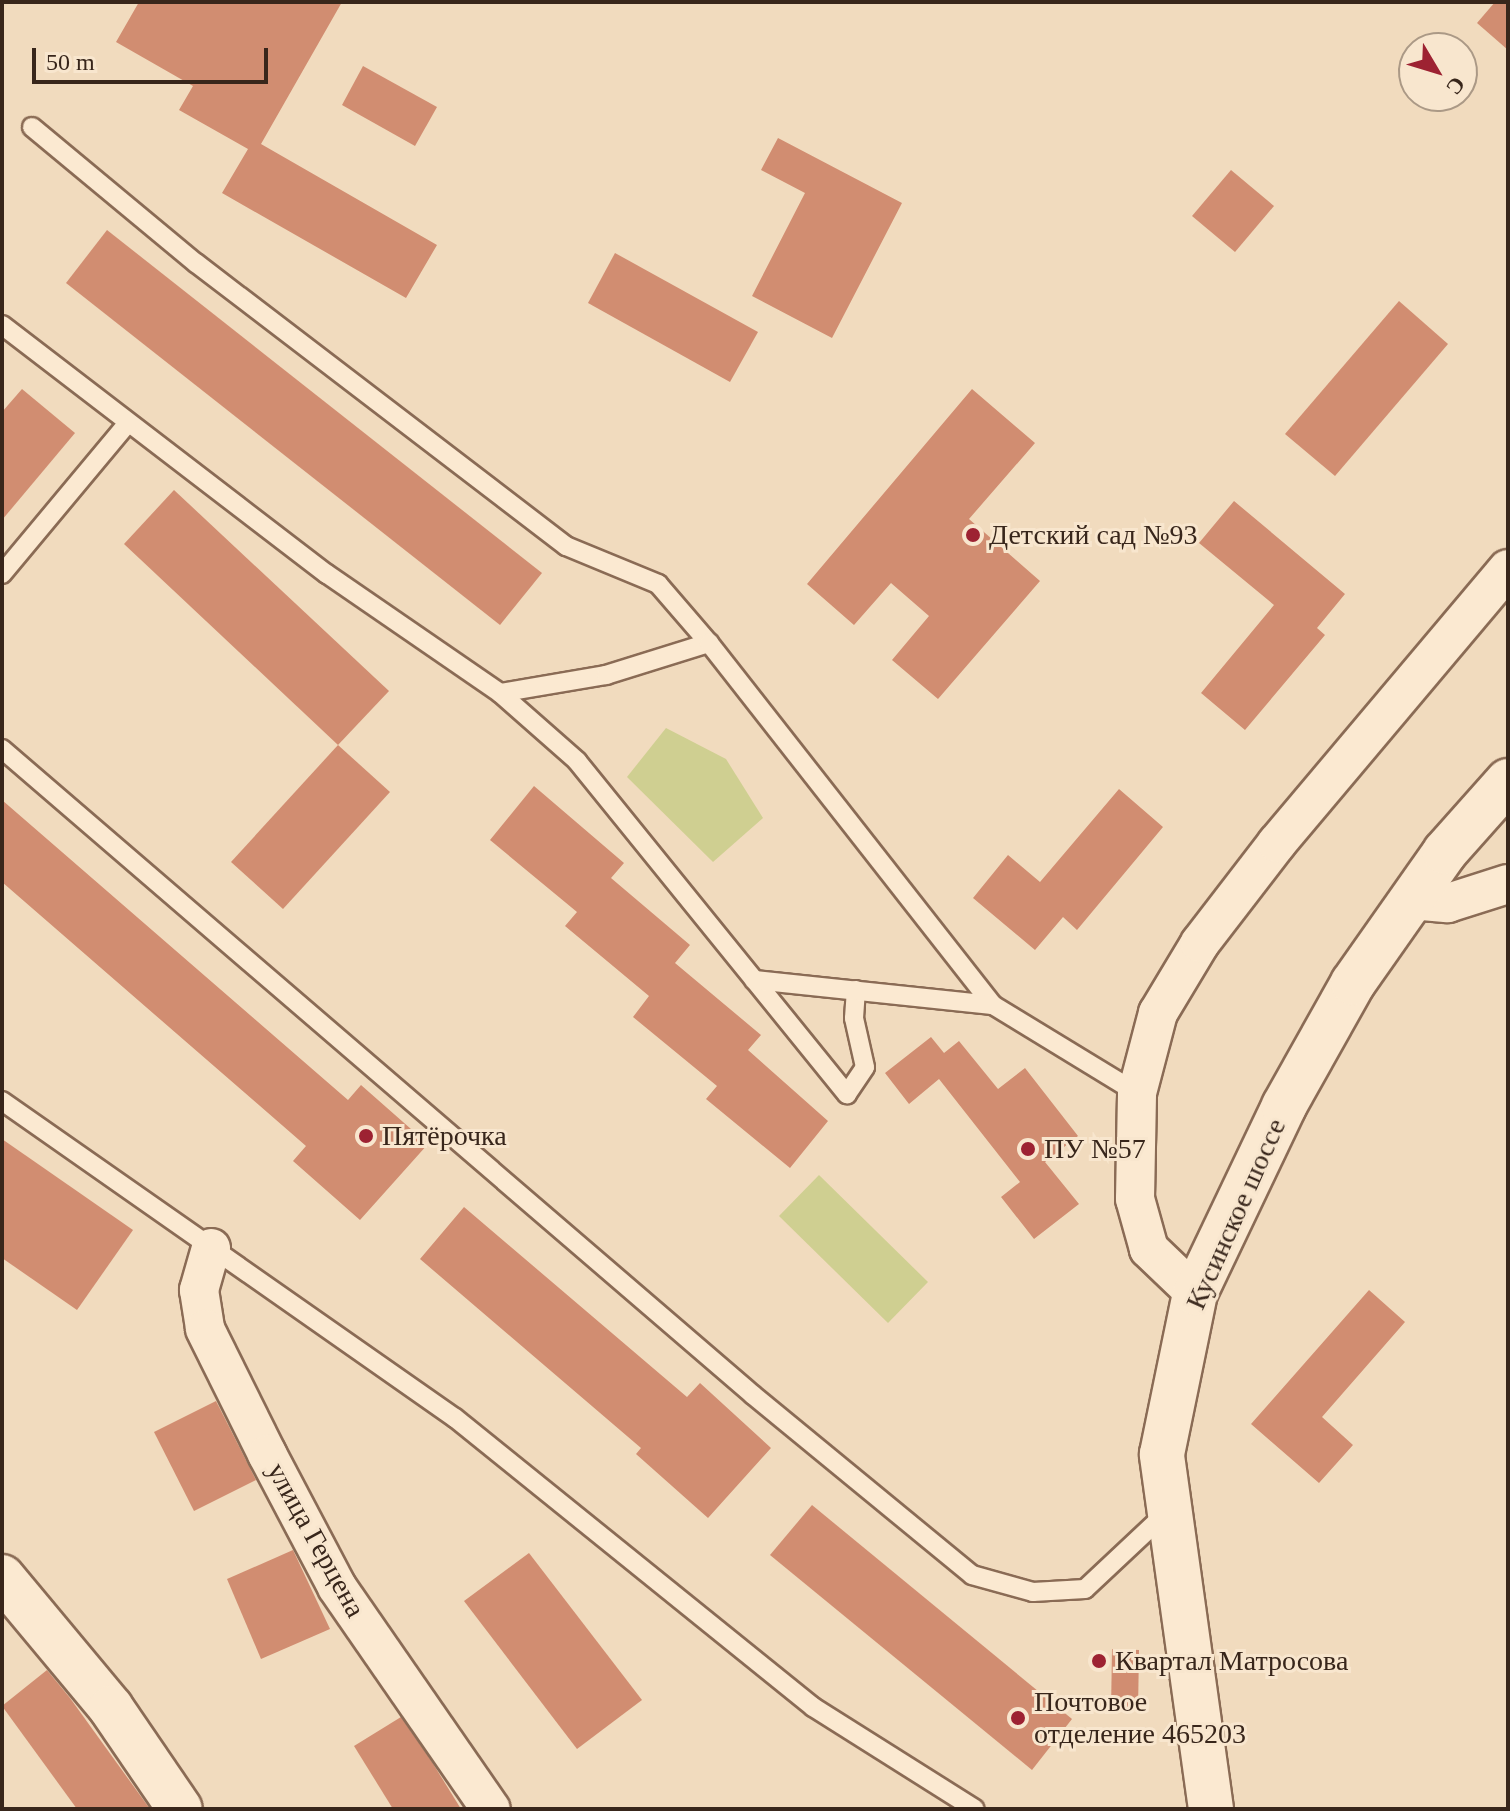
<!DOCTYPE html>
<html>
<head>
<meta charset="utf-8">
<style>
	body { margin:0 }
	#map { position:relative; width:1510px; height:1811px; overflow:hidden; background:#f1dbbe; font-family:"Times New Roman",serif }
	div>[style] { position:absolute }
	.green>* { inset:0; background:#cfcf91 }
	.building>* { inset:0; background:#d18d71 }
	.roads { filter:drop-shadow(2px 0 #8a6b55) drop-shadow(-2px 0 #8a6b55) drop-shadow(0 2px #8a6b55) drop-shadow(0 -2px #8a6b55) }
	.service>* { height:18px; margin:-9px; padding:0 9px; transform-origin:9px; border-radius:9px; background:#fbe9d1 }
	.minor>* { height:38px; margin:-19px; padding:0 19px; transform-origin:19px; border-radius:19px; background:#fbe9d1 }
	.secondary>* { height:44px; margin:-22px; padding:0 22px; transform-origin:22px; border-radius:22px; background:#fbe9d1 }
	.dots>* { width:22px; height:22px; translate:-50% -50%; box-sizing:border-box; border:4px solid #f8e6ce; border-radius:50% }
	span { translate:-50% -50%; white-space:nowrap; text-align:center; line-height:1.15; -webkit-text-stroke:6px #f8e6ce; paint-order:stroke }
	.poi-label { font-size:28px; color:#38261b }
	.left { translate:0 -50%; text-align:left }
	.street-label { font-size:28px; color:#38261b }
	.frame { position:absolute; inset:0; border:4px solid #38261b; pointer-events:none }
	.north { position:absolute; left:1398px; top:32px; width:80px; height:80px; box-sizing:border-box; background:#f8e6ce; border:2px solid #ab9986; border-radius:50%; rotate:128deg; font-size:22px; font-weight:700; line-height:32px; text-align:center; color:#38261b }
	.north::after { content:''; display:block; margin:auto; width:28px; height:36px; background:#9d2232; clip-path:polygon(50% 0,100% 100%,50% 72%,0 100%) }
	.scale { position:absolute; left:32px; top:48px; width:236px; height:36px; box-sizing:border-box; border:4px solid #38261b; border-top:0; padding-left:10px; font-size:24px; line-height:28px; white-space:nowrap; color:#38261b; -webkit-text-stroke:6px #f8e6ce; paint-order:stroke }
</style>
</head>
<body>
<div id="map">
	<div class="green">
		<div style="clip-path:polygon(666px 728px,726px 759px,763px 818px,713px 862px,627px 777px)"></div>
		<div style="clip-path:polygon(819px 1175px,928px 1282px,888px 1323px,779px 1216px)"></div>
	</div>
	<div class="building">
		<div style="clip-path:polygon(139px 2px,342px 2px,261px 144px,437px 245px,406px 298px,222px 193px,248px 149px,179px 110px,193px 86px,116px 42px)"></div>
		<div style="clip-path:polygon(1495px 2px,1508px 2px,1508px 50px,1477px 23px)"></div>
		<div style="clip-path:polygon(363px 66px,437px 107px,415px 146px,342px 105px)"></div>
		<div style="clip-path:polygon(778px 138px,902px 203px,832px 338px,752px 296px,805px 193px,761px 170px)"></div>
		<div style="clip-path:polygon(1231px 170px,1274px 206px,1235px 252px,1192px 216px)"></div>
		<div style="clip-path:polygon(107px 230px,542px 573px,500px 625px,66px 283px)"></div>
		<div style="clip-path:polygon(615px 253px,758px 332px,730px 382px,588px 303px)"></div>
		<div style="clip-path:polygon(1399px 301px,1448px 344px,1335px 476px,1285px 434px)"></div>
		<div style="clip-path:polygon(22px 389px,75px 433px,2px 520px,2px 412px)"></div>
		<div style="clip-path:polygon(972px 389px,1035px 443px,969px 519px,1040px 581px,938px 699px,892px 660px,929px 616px,891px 583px,854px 625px,807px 584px)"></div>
		<div style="clip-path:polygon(174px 490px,389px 691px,338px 745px,124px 544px)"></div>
		<div style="clip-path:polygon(1234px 501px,1345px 594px,1317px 628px,1325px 635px,1245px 730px,1201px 693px,1274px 605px,1199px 543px)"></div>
		<div style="clip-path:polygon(338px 745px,390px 792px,283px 909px,231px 862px)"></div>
		<div style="clip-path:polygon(534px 786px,624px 863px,611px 878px,690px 945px,675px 963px,761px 1035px,748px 1050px,828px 1121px,790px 1168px,706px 1099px,717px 1086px,633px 1017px,649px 996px,565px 926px,577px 912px,490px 840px)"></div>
		<div style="clip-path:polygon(1119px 789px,1163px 827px,1077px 930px,1063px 917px,1035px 950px,973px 898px,1008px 855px,1040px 882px)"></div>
		<div style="clip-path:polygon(2px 800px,348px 1100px,361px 1085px,428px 1144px,360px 1220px,293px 1161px,306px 1146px,2px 882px)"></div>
		<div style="clip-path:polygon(931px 1037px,944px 1053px,959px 1041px,998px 1089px,1025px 1068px,1078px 1136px,1045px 1162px,1079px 1204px,1034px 1239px,1001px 1197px,1020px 1182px,939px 1079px,909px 1104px,885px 1073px)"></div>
		<div style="clip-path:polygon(2px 1139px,133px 1230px,77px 1310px,2px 1258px)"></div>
		<div style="clip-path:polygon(464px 1207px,687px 1397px,700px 1383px,771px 1448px,708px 1518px,636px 1454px,641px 1448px,420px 1259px)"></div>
		<div style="clip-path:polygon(1369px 1290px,1405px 1322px,1322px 1417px,1353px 1445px,1319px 1483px,1251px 1424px)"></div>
		<div style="clip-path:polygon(216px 1401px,256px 1480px,194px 1511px,154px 1432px)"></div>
		<div style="clip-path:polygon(812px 1505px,1072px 1719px,1032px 1770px,770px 1555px)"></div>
		<div style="clip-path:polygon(293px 1550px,330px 1629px,261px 1659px,227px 1579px)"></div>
		<div style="clip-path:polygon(529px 1553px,642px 1700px,577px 1749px,464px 1601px)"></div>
		<div style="clip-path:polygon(1112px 1649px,1139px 1650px,1138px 1711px,1111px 1711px)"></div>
		<div style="clip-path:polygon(47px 1670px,70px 1698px,150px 1809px,77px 1809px,2px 1706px)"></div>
		<div style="clip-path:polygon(401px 1717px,432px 1762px,461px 1809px,393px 1809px,354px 1746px)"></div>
	</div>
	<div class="roads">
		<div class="service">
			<div style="left:32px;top:127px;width:213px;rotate:39.7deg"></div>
			<div style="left:196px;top:263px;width:466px;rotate:37.4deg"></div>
			<div style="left:566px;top:546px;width:100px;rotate:22.4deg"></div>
			<div style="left:658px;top:584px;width:78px;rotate:49.2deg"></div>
			<div style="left:2px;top:325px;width:409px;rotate:37.5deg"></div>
			<div style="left:327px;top:574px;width:210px;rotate:34.5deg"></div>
			<div style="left:500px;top:693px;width:103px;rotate:41.4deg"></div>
			<div style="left:577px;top:761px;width:429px;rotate:51deg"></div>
			<div style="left:847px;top:1094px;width:32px;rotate:-56deg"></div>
			<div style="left:865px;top:1067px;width:50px;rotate:-102.7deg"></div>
			<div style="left:854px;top:1018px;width:28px;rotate:-86deg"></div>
			<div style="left:2px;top:574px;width:195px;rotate:-50.2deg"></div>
			<div style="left:500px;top:693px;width:108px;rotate:-9.6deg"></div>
			<div style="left:606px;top:675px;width:108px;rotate:-17.3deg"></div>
			<div style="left:709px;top:643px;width:460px;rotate:51.9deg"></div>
			<div style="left:993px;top:1005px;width:169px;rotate:31.4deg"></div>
			<div style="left:2px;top:749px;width:991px;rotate:40.7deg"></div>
			<div style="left:753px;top:1395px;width:283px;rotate:39.4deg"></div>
			<div style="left:972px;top:1575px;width:63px;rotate:15.6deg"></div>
			<div style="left:1033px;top:1592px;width:52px;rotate:-3.3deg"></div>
			<div style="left:1085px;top:1589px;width:110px;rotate:-43.2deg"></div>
			<div style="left:754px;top:980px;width:240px;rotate:6deg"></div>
			<div style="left:2px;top:1101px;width:553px;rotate:34.98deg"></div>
			<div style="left:455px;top:1418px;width:460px;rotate:38.9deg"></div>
			<div style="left:813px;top:1707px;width:191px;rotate:32.2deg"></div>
		</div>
		<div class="minor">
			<div style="left:1411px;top:900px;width:37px;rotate:5deg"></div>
			<div style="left:1448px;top:903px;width:63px;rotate:-17.6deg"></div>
			<div style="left:211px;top:1248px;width:44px;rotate:105.9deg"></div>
			<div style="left:199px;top:1290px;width:39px;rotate:81deg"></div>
			<div style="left:205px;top:1329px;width:140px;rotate:63.6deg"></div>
			<div style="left:267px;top:1454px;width:150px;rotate:62.2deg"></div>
			<div style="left:337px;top:1587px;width:270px;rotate:55.3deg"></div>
			<div style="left:1195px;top:1293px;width:64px;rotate:-136.3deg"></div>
			<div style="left:1149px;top:1249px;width:52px;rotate:-105.6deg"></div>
			<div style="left:1135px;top:1199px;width:106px;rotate:-88.9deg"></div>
			<div style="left:1137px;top:1093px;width:83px;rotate:-75.3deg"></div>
			<div style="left:1158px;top:1013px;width:82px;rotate:-59deg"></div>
			<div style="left:1200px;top:943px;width:126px;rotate:-52.4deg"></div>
			<div style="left:1277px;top:843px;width:358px;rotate:-49.9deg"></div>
		</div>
		<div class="secondary">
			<div style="left:2px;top:1577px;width:170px;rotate:50.2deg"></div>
			<div style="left:111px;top:1708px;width:122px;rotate:55.7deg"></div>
			<div style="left:1211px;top:1809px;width:358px;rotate:-97.9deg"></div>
			<div style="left:1162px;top:1454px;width:164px;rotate:-78.4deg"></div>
			<div style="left:1195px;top:1293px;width:207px;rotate:-64.5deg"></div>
			<div style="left:1284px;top:1106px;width:141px;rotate:-60.7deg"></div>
			<div style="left:1353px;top:983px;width:160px;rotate:-54.9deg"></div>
			<div style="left:1445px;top:852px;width:95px;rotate:-48.4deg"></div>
		</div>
	</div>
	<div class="dots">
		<div style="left:973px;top:535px;background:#9d2232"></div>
		<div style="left:366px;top:1136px;background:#9d2232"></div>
		<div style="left:1028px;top:1149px;background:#9d2232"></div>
		<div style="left:1099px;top:1661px;background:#9d2232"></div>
		<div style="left:1018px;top:1718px;background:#9d2232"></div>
	</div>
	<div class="poi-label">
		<span class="left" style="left:989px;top:535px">Детский сад №93</span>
		<span class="left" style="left:382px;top:1136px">Пятёрочка</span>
		<span class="left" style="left:1044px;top:1149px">ПУ №57</span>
		<span class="left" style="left:1115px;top:1661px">Квартал Матросова</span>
		<span class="left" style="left:1034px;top:1718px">Почтовое<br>отделение 465203</span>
	</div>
	<div class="street-label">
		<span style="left:1236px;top:1214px;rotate:-66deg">Кусинское шоссе</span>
		<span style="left:316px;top:1540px;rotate:61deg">улица Герцена</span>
	</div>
	<div class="frame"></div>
	<div class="north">С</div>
	<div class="scale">50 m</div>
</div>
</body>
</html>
